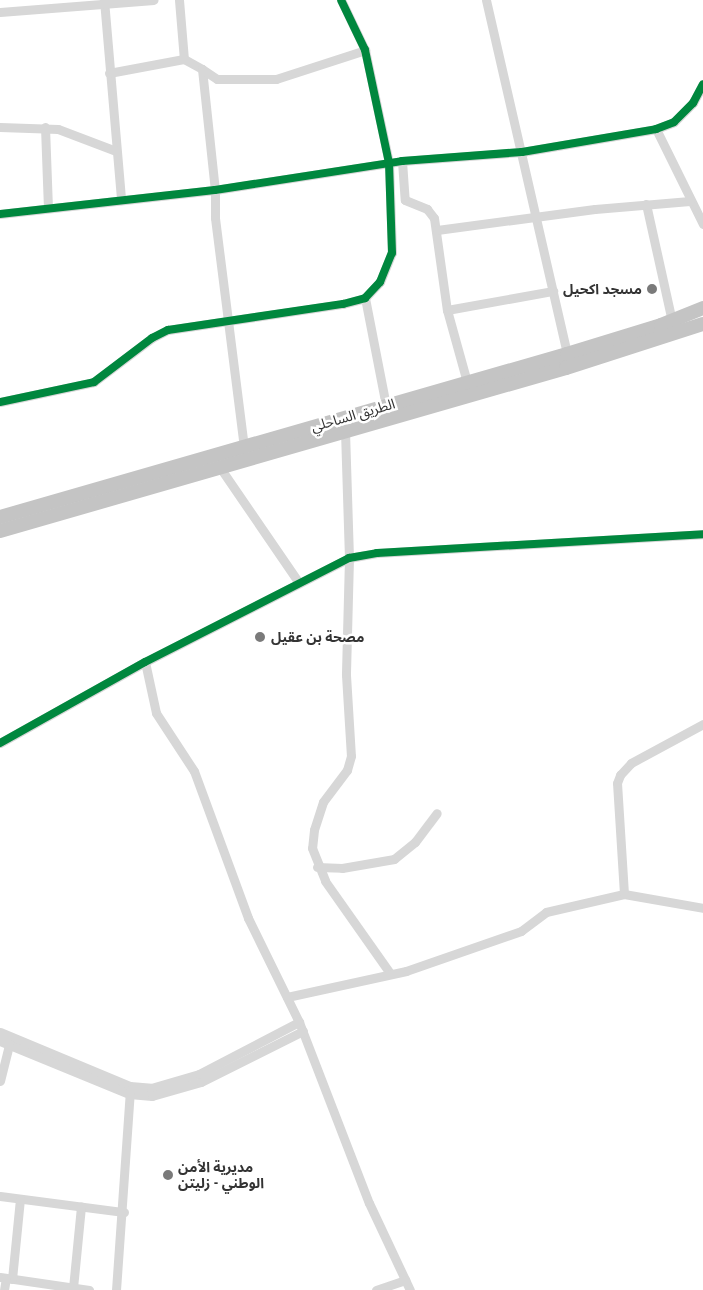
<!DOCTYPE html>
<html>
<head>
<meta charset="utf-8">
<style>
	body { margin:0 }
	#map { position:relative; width:703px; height:1290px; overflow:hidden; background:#fff; font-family:"Roboto Condensed","Noto Sans Arabic",sans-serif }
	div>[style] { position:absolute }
	.minor>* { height:9px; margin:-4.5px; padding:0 4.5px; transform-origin:4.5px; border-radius:4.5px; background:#d7d7d7 }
	.highway>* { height:14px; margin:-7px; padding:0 7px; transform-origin:7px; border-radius:7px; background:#c4c4c4 }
	.cycleway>* { height:8px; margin:-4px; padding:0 4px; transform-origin:4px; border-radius:4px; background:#00873e }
	.dots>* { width:14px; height:14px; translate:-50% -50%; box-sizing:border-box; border:2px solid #fff; border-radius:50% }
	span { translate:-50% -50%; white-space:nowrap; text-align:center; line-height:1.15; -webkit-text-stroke:5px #fff; paint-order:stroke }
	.poi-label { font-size:14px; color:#333; font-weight:700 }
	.right { translate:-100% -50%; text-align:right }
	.left { translate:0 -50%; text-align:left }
	.street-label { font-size:14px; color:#333 }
</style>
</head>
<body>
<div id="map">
	<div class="minor">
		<div style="left:104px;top:0;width:201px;rotate:85.1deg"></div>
		<div style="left:179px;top:0;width:59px;rotate:85.2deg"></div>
		<div style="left:184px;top:59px;width:21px;rotate:29deg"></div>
		<div style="left:202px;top:69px;width:122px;rotate:83.9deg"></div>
		<div style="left:215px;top:190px;width:28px;rotate:90deg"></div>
		<div style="left:215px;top:218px;width:230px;rotate:82.8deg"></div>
		<div style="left:486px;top:0;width:363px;rotate:77.1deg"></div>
		<div style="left:0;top:12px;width:154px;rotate:-4.5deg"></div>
		<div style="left:202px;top:69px;width:18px;rotate:34deg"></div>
		<div style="left:217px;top:79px;width:59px"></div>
		<div style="left:276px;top:79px;width:94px;rotate:-18deg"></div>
		<div style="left:109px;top:73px;width:76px;rotate:-10.6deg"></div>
		<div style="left:0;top:127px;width:58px;rotate:2deg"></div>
		<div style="left:58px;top:129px;width:62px;rotate:20.8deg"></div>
		<div style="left:45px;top:127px;width:81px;rotate:87.9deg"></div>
		<div style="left:656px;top:129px;width:106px;rotate:63.7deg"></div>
		<div style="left:402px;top:161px;width:39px;rotate:86deg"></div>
		<div style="left:405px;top:200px;width:24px;rotate:22deg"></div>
		<div style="left:427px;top:209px;width:11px;rotate:52deg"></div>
		<div style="left:434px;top:218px;width:93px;rotate:82deg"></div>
		<div style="left:447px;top:310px;width:75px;rotate:74.5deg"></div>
		<div style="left:646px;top:204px;width:120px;rotate:77.5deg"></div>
		<div style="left:0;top:214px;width:216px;rotate:-6.4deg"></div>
		<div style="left:215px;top:190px;width:189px;rotate:-8.8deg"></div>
		<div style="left:402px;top:161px;width:120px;rotate:-4.3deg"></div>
		<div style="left:522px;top:152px;width:136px;rotate:-9.7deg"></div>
		<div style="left:656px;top:129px;width:19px;rotate:-21deg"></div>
		<div style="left:674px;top:122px;width:27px;rotate:-45deg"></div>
		<div style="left:693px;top:103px;width:21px;rotate:-62deg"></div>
		<div style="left:437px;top:230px;width:159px;rotate:-7.6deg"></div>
		<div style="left:595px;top:209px;width:95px;rotate:-4.8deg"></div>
		<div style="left:365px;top:298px;width:110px;rotate:79deg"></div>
		<div style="left:447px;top:310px;width:108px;rotate:-10.2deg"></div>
		<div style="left:0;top:402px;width:96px;rotate:-12deg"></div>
		<div style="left:94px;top:382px;width:73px;rotate:-37.2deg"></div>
		<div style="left:152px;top:338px;width:18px;rotate:-27deg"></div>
		<div style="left:168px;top:330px;width:177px;rotate:-8.5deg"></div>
		<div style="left:343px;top:304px;width:23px;rotate:-15deg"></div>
		<div style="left:365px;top:298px;width:22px;rotate:-47deg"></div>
		<div style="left:380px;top:282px;width:31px;rotate:-68deg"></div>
		<div style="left:392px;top:253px;width:90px;rotate:-91.9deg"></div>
		<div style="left:389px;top:163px;width:116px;rotate:-102deg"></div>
		<div style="left:365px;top:50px;width:55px;rotate:-115.6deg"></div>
		<div style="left:345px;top:431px;width:127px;rotate:88.2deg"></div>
		<div style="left:349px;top:558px;width:117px;rotate:91.5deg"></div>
		<div style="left:346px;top:675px;width:81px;rotate:86.5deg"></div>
		<div style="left:351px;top:756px;width:15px;rotate:106deg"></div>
		<div style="left:347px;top:770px;width:40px;rotate:127deg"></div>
		<div style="left:323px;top:802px;width:29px;rotate:108deg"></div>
		<div style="left:314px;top:830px;width:18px;rotate:96deg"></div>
		<div style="left:312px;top:848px;width:35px;rotate:68deg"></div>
		<div style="left:325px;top:881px;width:113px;rotate:54.8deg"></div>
		<div style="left:221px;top:469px;width:138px;rotate:55.6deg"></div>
		<div style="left:145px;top:662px;width:52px;rotate:77.8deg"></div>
		<div style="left:156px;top:713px;width:69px;rotate:56.8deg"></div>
		<div style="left:194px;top:771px;width:157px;rotate:69.8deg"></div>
		<div style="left:248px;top:918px;width:116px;rotate:63.9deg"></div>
		<div style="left:299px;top:1022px;width:194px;rotate:68.9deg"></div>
		<div style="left:369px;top:1203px;width:96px;rotate:64.8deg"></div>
		<div style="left:0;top:743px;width:166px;rotate:-29.2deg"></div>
		<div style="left:145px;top:662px;width:229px;rotate:-27deg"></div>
		<div style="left:349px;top:558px;width:28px;rotate:-10deg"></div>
		<div style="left:377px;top:553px;width:327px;rotate:-3.3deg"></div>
		<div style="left:317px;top:867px;width:25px;rotate:2deg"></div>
		<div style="left:342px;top:868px;width:53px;rotate:-9.8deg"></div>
		<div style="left:394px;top:859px;width:27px;rotate:-39deg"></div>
		<div style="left:415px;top:842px;width:36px;rotate:-53deg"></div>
		<div style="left:624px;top:894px;width:80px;rotate:10deg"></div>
		<div style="left:287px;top:997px;width:122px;rotate:-12.3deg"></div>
		<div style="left:406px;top:971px;width:122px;rotate:-19.2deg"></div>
		<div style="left:521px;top:931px;width:31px;rotate:-37deg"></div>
		<div style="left:546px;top:912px;width:80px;rotate:-13deg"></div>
		<div style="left:624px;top:894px;width:111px;rotate:-93.6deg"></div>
		<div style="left:617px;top:783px;width:9px;rotate:-69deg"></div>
		<div style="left:620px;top:775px;width:16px;rotate:-47deg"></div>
		<div style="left:631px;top:763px;width:82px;rotate:-28.4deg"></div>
		<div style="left:0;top:1032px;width:141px;rotate:22.6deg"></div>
		<div style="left:130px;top:1086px;width:21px;rotate:5deg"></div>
		<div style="left:151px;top:1088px;width:50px;rotate:-16.3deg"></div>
		<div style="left:199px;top:1074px;width:113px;rotate:-27.5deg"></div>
		<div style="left:0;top:1041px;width:139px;rotate:22.3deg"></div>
		<div style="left:129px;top:1094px;width:23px;rotate:5deg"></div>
		<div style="left:152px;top:1096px;width:51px;rotate:-15.9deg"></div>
		<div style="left:201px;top:1082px;width:114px;rotate:-26.6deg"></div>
		<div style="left:0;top:1081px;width:37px;rotate:-76deg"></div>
		<div style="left:0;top:1196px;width:125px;rotate:7.4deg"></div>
		<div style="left:0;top:1277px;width:90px;rotate:8.3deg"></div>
		<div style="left:12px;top:1279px;width:80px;rotate:-84.3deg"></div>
		<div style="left:73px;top:1288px;width:82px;rotate:-84.4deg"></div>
		<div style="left:4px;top:1290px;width:12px;rotate:-81deg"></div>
		<div style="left:116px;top:1290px;width:201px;rotate:-86deg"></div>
		<div style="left:376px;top:1290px;width:31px;rotate:-19deg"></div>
	</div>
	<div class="highway">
		<div style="left:0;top:517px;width:590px;rotate:-16.04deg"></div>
		<div style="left:567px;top:354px;width:98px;rotate:-17.1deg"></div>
		<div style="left:661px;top:325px;width:45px;rotate:-22deg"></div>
		<div style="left:0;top:531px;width:589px;rotate:-16.07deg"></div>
		<div style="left:566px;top:368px;width:144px;rotate:-17.8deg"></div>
	</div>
	<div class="cycleway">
		<div style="left:0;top:214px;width:216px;rotate:-6.4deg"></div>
		<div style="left:215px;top:190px;width:189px;rotate:-8.8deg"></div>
		<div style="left:402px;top:161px;width:120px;rotate:-4.3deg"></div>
		<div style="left:522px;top:152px;width:136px;rotate:-9.7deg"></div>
		<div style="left:656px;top:129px;width:19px;rotate:-21deg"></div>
		<div style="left:674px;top:122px;width:27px;rotate:-45deg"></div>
		<div style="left:693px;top:103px;width:21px;rotate:-62deg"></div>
		<div style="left:0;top:402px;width:96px;rotate:-12deg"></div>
		<div style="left:94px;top:382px;width:73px;rotate:-37.2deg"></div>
		<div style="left:152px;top:338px;width:18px;rotate:-27deg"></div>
		<div style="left:168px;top:330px;width:177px;rotate:-8.5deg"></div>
		<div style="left:343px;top:304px;width:23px;rotate:-15deg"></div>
		<div style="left:365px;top:298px;width:22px;rotate:-47deg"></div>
		<div style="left:380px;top:282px;width:31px;rotate:-68deg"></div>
		<div style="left:392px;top:253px;width:90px;rotate:-91.9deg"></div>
		<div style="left:389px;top:163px;width:116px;rotate:-102deg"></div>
		<div style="left:365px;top:50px;width:55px;rotate:-115.6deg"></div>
		<div style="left:0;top:743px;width:166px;rotate:-29.2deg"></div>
		<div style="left:145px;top:662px;width:229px;rotate:-27deg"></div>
		<div style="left:349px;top:558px;width:28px;rotate:-10deg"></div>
		<div style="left:377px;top:553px;width:327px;rotate:-3.3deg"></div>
	</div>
	<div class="dots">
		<div style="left:652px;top:289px;background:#7a7a7a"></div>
		<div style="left:260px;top:637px;background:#7a7a7a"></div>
		<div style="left:168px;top:1175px;background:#7a7a7a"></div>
	</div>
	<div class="poi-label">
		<span class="right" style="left:642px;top:289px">مسجد اكحيل</span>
		<span class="left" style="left:271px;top:637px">مصحة بن عقيل</span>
		<span class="left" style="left:178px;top:1175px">مديرية الأمن<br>الوطني - زليتن</span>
	</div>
	<div class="street-label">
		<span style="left:353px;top:415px;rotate:-16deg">الطريق الساحلي</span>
	</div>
</div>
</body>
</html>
